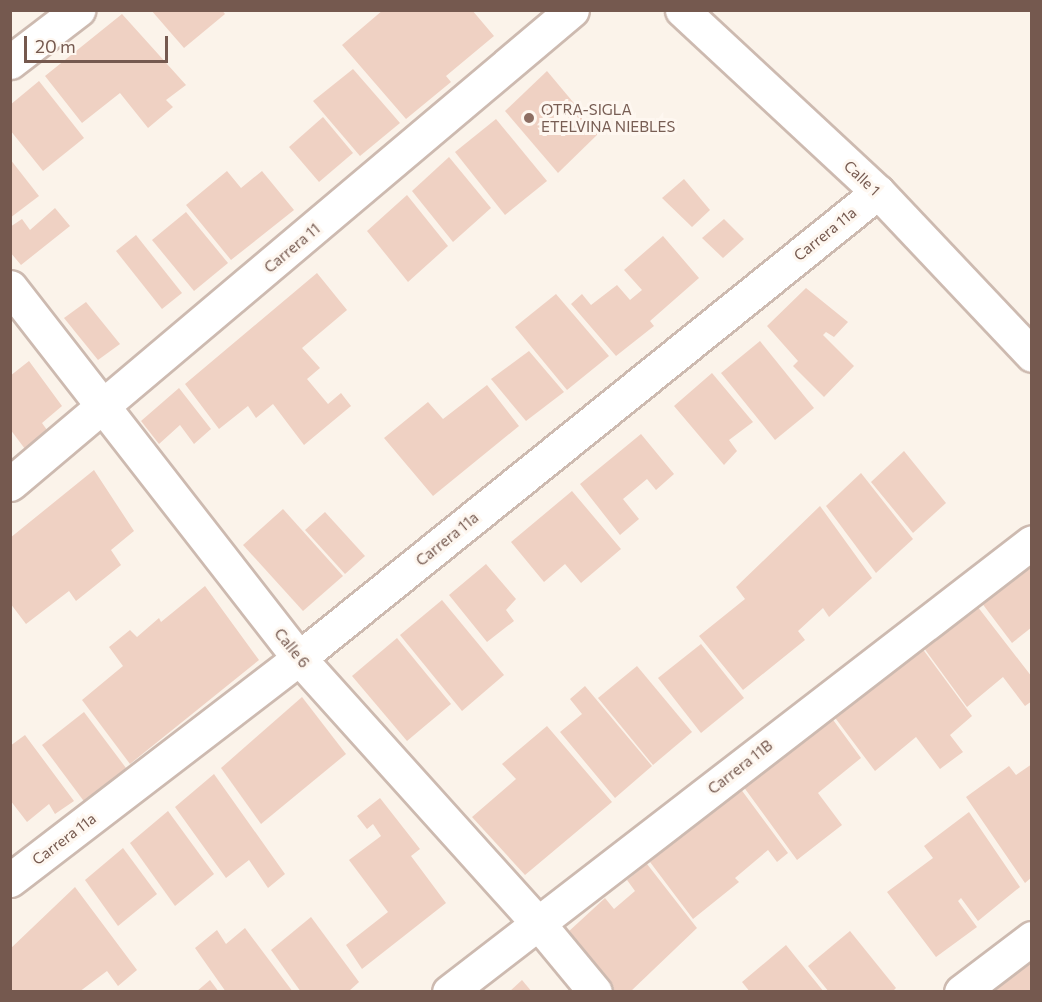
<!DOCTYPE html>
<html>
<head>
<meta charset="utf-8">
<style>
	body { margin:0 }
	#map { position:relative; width:1042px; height:1002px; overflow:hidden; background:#fbf3ea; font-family:Commissioner,sans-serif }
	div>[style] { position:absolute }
	.building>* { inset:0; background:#efd1c3 }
	.roads { filter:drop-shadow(2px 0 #cdbab0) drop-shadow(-2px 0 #cdbab0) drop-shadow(0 2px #cdbab0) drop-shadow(0 -2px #cdbab0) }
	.minor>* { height:33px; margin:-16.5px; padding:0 16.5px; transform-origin:16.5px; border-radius:16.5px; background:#fff }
	.dots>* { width:16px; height:16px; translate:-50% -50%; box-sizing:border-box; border:3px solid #fef7f0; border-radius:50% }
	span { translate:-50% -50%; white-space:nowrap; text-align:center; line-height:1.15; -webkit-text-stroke:6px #fef7f0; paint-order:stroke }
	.education-label { font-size:15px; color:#785e54 }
	.left { translate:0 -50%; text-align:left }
	.street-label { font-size:15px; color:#75594f }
	.frame { position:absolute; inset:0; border:12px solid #75594f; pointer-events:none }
	.scale { position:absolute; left:24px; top:36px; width:144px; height:27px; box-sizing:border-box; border:3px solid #75594f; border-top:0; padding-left:8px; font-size:18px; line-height:21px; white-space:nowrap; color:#75594f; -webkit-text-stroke:4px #fef7f0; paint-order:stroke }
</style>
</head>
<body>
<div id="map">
	<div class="building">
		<div style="clip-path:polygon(151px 10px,222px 10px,225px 14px,184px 48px)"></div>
		<div style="clip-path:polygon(383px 10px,472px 10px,494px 36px,446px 76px,451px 82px,406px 119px,342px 45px)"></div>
		<div style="clip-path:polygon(122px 14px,186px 85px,166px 100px,173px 107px,148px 128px,120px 93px,82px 123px,45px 76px)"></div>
		<div style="clip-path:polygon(353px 69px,400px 123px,360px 156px,313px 101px)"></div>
		<div style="clip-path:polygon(547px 71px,599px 133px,558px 173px,505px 111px)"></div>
		<div style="clip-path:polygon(39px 81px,84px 138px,43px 171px,10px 130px,10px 105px)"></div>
		<div style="clip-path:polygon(323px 117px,353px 153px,319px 182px,289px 147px)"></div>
		<div style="clip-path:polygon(496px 119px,547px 181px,505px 215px,455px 152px)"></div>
		<div style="clip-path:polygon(449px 157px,491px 208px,453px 242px,412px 191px)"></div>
		<div style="clip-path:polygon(10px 159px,39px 196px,10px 218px)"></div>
		<div style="clip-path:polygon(227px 171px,241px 188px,262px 171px,294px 210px,231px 260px,186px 205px)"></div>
		<div style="clip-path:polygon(684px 179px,710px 210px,692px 227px,662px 198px)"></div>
		<div style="clip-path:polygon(407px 195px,448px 246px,408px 282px,367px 231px)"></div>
		<div style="clip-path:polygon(55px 208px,70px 226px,21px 265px,10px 252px,10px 227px,22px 219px,30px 230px)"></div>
		<div style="clip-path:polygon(186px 212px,228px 263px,194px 291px,152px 240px)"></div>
		<div style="clip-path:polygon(724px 219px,744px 239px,723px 258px,702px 238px)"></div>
		<div style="clip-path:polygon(136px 235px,182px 293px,162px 309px,116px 251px)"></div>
		<div style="clip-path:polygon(663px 236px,699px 278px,650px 321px,654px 326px,616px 356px,571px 304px,582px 294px,591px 305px,617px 285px,630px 300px,642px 290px,624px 270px)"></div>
		<div style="clip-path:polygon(317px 273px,347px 310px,302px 348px,320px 368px,307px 379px,328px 404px,341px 393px,351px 406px,304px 445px,273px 404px,256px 418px,248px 406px,219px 429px,185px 384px)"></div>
		<div style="clip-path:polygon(806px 288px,848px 322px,834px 337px,826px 332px,823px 335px,854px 366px,824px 397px,793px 366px,798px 361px,767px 326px)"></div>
		<div style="clip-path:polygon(556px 294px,609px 356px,567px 390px,515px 327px)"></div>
		<div style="clip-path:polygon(86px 302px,120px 344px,98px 360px,64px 318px)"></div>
		<div style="clip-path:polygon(760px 341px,814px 408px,775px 440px,721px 373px)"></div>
		<div style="clip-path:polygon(529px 351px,564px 392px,526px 421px,491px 379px)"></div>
		<div style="clip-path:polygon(29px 361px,62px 406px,42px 423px,47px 430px,25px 449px,10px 429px,10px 376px)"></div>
		<div style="clip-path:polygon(712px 373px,753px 422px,729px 440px,737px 451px,724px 465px,674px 406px)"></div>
		<div style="clip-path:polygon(487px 385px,519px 426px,433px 496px,384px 438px,428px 402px,443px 419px)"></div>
		<div style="clip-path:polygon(179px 388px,211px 429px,194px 444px,180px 425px,159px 444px,141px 421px)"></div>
		<div style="clip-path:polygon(641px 434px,674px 474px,656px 490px,647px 479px,623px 499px,639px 519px,620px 535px,580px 484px)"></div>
		<div style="clip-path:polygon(904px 451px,946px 503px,913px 533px,871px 482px)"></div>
		<div style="clip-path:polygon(94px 470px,134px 531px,111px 550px,121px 565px,76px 601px,69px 591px,26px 624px,10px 603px,10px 538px)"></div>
		<div style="clip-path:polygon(861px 473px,913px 539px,876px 573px,826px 506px)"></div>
		<div style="clip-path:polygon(572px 491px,621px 549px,581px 583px,565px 564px,544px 582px,511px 542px)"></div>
		<div style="clip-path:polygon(820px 506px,872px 578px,829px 617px,823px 608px,798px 631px,805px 640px,743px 690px,699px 636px,745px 599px,736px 587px)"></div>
		<div style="clip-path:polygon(283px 509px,343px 576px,303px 611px,243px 545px)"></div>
		<div style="clip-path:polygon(325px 512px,365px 556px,345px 574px,305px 530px)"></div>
		<div style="clip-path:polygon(1032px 556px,1032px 627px,1012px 643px,978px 598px)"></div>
		<div style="clip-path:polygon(486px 564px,516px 599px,506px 610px,514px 621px,487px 642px,449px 595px)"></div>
		<div style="clip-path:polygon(205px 586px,259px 660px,130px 764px,82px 700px,123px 666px,109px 647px,130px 630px,137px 637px,159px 618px,161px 622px)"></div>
		<div style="clip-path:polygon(442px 600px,504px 675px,462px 711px,400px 635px)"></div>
		<div style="clip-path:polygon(974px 602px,1032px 677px,1032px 701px,1025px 706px,1003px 677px,967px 707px,921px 644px)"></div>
		<div style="clip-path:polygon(397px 638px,451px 704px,407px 741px,352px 676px)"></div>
		<div style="clip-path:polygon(701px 644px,744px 698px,701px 733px,658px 678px)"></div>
		<div style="clip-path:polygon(919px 644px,972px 716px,950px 735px,963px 752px,940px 769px,916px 737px,875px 771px,833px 715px)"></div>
		<div style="clip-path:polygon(637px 666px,692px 732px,653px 765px,598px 698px)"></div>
		<div style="clip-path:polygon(585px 686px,652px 766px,615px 798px,560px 732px,582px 714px,570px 699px)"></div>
		<div style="clip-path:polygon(302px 697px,346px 754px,261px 824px,221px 768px)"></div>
		<div style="clip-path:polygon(84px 712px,129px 772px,86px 804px,42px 745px)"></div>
		<div style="clip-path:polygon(831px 717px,861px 758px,818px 793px,842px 825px,797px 860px,743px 786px)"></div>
		<div style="clip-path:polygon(547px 726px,612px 802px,525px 875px,472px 817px,516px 779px,502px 764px)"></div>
		<div style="clip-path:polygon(25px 735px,74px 801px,55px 814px,49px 804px,27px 822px,10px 800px,10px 746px)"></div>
		<div style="clip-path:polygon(1032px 764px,1032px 877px,1025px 883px,966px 797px,1009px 766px,1016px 775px)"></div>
		<div style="clip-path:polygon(214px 774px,285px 874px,268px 888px,249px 860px,226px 878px,175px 807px)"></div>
		<div style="clip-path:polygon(740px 788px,788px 853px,777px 862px,768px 850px,735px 878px,739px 882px,693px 919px,650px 862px)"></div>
		<div style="clip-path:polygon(380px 798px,420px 849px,411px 856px,446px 903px,362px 969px,346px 945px,388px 912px,349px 860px,381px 836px,373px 824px,367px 829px,357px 816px)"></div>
		<div style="clip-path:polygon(168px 811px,214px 874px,175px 906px,130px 843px)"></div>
		<div style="clip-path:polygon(969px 812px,1020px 887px,978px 921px,961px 898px,958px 901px,977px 927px,936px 957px,887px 892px,933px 858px,924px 846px)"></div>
		<div style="clip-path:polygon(123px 848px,157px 894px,118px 926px,85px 880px)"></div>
		<div style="clip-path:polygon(647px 864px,697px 928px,630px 992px,612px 992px,567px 933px,605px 898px,614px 909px,635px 891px,627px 880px)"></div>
		<div style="clip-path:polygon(75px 887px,137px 970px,118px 986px,107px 971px,79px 992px,10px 992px,10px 949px)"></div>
		<div style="clip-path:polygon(311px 917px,359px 982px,348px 992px,301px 992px,271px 950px)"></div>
		<div style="clip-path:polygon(245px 928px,293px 992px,226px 992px,195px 948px,217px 930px,226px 944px)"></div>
		<div style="clip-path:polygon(850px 931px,896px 988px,892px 992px,829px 992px,808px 966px)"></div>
		<div style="clip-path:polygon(786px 945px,824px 992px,750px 992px,742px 982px)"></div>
		<div style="clip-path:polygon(1023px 953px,1032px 964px,1032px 992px,990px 992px,984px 985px)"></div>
		<div style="clip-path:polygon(210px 980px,219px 992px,196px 992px)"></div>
		<div style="clip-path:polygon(522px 980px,532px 992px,509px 992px)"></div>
	</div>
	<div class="roads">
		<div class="minor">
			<div style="left:682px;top:10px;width:267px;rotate:42.9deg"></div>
			<div style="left:878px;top:192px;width:224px;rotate:46.6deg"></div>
			<div style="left:10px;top:62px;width:86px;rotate:-37.4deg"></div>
			<div style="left:10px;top:287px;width:470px;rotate:52.1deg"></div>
			<div style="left:299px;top:658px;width:357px;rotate:48deg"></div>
			<div style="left:538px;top:923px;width:89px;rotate:50.4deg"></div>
			<div style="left:10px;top:484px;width:735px;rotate:-40.14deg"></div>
			<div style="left:10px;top:880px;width:364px;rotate:-37.5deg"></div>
			<div style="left:299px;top:658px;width:743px;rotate:-38.83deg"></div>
			<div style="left:449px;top:992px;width:736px;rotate:-37.66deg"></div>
			<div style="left:961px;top:992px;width:89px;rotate:-37.3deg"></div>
		</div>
	</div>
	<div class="dots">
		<div style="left:529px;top:118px;background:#8d6e63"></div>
	</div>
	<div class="education-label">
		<span class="left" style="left:541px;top:118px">OTRA-SIGLA<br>ETELVINA NIEBLES</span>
	</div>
	<div class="street-label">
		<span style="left:862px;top:178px;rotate:43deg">Calle 1</span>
		<span style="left:825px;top:234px;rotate:-39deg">Carrera 11a</span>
		<span style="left:292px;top:248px;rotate:-40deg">Carrera 11</span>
		<span style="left:447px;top:539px;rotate:-39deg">Carrera 11a</span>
		<span style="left:292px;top:648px;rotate:51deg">Calle 6</span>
		<span style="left:740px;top:767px;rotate:-38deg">Carrera 11B</span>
		<span style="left:64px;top:839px;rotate:-37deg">Carrera 11a</span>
	</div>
	<div class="frame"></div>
	<div class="scale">20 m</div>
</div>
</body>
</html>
